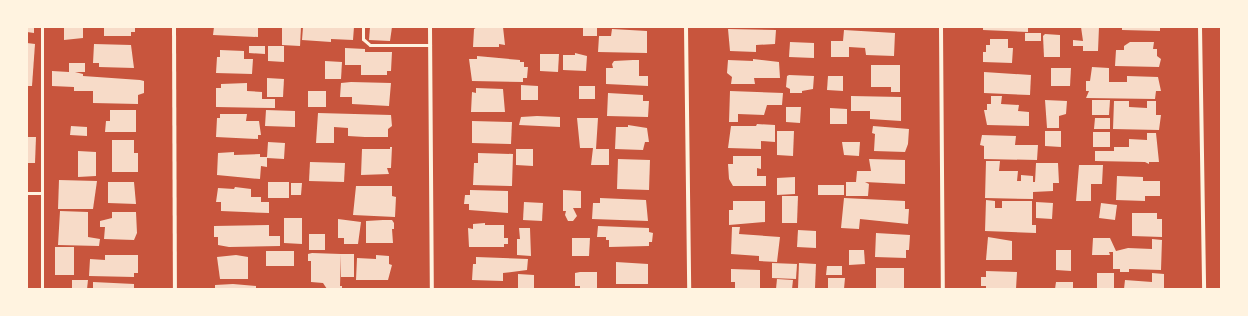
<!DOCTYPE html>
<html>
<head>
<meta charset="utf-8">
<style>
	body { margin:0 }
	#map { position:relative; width:1248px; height:316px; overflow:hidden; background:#c8553d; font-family:"Noto Sans",sans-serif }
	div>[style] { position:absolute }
	.building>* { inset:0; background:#f7dbc8 }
	.service>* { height:3px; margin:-1.5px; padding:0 1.5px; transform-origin:1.5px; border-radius:1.5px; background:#fff3e0 }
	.minor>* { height:4px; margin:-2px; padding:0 2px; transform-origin:2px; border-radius:2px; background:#fff3e0 }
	span { translate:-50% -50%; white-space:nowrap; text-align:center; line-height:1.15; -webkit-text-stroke:3px #fff3e0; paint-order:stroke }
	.frame { position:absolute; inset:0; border:28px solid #fff3e0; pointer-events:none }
</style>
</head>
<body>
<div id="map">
	<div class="building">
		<div style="clip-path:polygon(27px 27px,34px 27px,34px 33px,27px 32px)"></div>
		<div style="clip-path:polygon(64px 27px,83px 27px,83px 38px,64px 40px)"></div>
		<div style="clip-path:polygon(104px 27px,135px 27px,135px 32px,131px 32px,131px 36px,104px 36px)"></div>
		<div style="clip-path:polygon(214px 27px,258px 27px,258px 37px,213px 35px)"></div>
		<div style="clip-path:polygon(282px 27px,301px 27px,300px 46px,282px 45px)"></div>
		<div style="clip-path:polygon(303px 27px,354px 27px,353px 40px,331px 39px,331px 42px,302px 40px)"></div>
		<div style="clip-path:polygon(370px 27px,392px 27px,390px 41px,369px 40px)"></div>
		<div style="clip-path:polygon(477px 27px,503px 27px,505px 45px,499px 44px,499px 47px,473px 47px,474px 29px)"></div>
		<div style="clip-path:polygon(583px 27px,597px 27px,597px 36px,583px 36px)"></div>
		<div style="clip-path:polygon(983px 27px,1028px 27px,1028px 32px,983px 30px)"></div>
		<div style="clip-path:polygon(1081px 27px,1099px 27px,1098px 51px,1083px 51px,1083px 46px,1073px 46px,1073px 40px,1083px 41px)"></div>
		<div style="clip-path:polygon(1122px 27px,1160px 27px,1160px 31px,1122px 30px)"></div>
		<div style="clip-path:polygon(612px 29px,647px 31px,647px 53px,598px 52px,599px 36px,611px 36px)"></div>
		<div style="clip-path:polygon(728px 29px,776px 30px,775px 44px,756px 45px,756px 52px,730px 51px)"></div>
		<div style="clip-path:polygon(844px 30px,895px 33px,894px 56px,866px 55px,865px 48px,849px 47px,849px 57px,831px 57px,831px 41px,843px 41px)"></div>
		<div style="clip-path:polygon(1025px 33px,1041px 33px,1041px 41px,1025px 41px)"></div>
		<div style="clip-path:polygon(1045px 34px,1060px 35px,1060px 57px,1044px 57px,1043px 36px)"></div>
		<div style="clip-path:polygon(990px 39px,1008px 39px,1008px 48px,1013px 48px,1012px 63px,983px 62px,983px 52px,986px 52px,986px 45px,990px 45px)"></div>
		<div style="clip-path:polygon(790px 42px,814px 43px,814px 58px,789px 57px)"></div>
		<div style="clip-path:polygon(1130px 42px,1154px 42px,1153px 49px,1157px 49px,1157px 56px,1161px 59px,1159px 67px,1115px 66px,1116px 50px,1124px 50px,1124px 46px)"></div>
		<div style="clip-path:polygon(27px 43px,35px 44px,32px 86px,27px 86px)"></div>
		<div style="clip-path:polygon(94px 44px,131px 45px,134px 68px,99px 67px,99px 63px,93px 63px)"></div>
		<div style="clip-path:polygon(249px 46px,265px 46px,265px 54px,249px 53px)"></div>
		<div style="clip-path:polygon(268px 46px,284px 46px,284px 62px,268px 61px)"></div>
		<div style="clip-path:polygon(345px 48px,365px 49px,365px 52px,392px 52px,391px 71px,387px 71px,387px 75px,361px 75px,361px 65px,345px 65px)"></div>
		<div style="clip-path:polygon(220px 50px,244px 51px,244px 59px,253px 59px,252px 74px,216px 73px,217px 57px,220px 57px)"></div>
		<div style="clip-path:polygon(575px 53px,587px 56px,586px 71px,563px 70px,563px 55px,575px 55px)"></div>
		<div style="clip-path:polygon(540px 54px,559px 54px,558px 72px,540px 71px)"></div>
		<div style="clip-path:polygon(477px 56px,520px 60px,520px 62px,524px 62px,524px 67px,528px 67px,527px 78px,523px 78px,523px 82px,472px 81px,469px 59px,477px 59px)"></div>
		<div style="clip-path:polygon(753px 59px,779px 62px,780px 78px,754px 78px,755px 84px,731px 84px,732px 77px,727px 73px,728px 60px,753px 61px)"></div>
		<div style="clip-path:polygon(633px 60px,639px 60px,639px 76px,648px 76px,648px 86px,606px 84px,606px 68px,613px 68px,612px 64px,614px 61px)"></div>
		<div style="clip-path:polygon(325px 61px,342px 62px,341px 79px,325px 79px)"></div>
		<div style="clip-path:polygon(69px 63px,85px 63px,85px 72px,75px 72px,83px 74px,83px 76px,140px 80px,144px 81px,144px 93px,138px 95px,138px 104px,93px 103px,93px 91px,74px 91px,74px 87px,52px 86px,52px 71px,69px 72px)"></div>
		<div style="clip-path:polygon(871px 65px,900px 65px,900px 92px,891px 92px,891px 87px,871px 87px)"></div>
		<div style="clip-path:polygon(1092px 67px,1109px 68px,1109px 82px,1127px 82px,1127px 76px,1158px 77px,1161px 91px,1156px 91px,1155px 99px,1086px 98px,1089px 91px,1086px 91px,1086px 81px,1090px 81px)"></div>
		<div style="clip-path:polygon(1051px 68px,1071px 68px,1070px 86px,1051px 86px)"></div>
		<div style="clip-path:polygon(984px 72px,1031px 75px,1030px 95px,984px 93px)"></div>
		<div style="clip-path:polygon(789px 75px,814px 76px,813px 89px,802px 91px,802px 93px,790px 93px,790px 89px,786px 87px,787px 76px)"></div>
		<div style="clip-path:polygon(828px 76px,843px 76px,843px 91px,827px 90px)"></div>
		<div style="clip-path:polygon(267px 78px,284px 79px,283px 97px,267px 97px)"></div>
		<div style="clip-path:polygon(351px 82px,391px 83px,389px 106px,352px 104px,352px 97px,340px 97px,341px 83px)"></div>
		<div style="clip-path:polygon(247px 83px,247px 91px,262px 92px,262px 99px,275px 99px,275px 108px,216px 107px,216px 88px,221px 88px,221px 84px)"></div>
		<div style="clip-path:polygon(521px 85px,538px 86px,538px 100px,521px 100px)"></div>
		<div style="clip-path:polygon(579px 86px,595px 86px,595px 99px,579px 99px)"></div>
		<div style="clip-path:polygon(476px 88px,503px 89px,505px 112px,471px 112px,472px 92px,476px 93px)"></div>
		<div style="clip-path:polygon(308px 91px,326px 91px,326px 107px,308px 107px)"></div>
		<div style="clip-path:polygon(730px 91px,783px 93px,782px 105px,767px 105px,764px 115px,738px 114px,738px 122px,729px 122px)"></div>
		<div style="clip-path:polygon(608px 93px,643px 95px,643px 101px,649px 101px,648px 117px,607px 116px)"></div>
		<div style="clip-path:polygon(851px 96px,901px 97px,901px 121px,870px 119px,870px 111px,851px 111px)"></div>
		<div style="clip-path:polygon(991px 96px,1002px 96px,1001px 104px,1019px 105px,1018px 111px,1029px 112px,1029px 126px,987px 125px,984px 110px,987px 110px,987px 104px,991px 104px)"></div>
		<div style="clip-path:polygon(1045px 100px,1067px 101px,1066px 114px,1059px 116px,1059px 128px,1047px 128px)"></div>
		<div style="clip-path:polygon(1092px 100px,1110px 100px,1109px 115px,1092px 115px)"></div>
		<div style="clip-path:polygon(1114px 101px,1129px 101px,1129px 107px,1147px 108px,1147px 101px,1156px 101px,1156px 115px,1161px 115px,1159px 130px,1113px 129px)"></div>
		<div style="clip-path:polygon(786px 107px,801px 107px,800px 123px,786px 122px)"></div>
		<div style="clip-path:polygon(830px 108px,847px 109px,847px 124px,830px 124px)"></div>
		<div style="clip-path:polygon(110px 110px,136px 110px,136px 132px,105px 132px,106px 121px,110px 121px)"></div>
		<div style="clip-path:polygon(266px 110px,295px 111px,295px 127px,265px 126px)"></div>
		<div style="clip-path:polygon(318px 113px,391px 115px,392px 126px,388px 129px,388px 137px,365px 137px,348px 136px,348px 128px,334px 127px,334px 143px,316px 143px)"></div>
		<div style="clip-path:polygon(220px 114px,247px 114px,246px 121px,259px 121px,261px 135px,258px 135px,258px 139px,216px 137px,217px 118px,220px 118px)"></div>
		<div style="clip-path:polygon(537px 116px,560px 117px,560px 127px,519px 125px,521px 117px)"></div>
		<div style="clip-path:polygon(577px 118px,598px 118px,596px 149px,609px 149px,609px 165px,591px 165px,593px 148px,580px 148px)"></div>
		<div style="clip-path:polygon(1095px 118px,1110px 118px,1110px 129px,1094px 129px)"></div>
		<div style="clip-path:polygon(472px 121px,512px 122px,511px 144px,472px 143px)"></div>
		<div style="clip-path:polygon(757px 124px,775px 125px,775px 142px,761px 141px,761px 149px,728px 148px,731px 126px,756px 126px)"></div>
		<div style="clip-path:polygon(628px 125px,647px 128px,649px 142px,645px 142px,643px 150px,615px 149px,616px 127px,628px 127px)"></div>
		<div style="clip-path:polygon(71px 126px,87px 127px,87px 136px,70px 135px)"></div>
		<div style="clip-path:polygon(873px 126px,909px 129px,908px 144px,905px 152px,874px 151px,875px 134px,872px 133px)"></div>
		<div style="clip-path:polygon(777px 131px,794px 131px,793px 156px,777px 155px)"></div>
		<div style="clip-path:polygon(1045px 131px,1061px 131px,1061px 147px,1045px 146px)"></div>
		<div style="clip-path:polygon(1093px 132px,1110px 132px,1110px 147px,1093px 147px)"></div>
		<div style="clip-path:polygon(1147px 133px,1156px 133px,1159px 162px,1149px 162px,1149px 164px,1145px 162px,1095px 161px,1095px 151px,1114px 151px,1114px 147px,1129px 147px,1129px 139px,1147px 140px)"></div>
		<div style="clip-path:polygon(982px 135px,1016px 136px,1015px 145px,1038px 145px,1037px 160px,984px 159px,984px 146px,980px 145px)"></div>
		<div style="clip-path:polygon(27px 137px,36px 137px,35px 163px,27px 163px)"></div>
		<div style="clip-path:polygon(112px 140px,134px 140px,134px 153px,138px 153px,138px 172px,112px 172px)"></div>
		<div style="clip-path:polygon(268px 142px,285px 143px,284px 159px,267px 158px,267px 167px,261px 166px,260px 179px,217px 175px,218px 153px,234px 152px,234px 155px,260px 154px,260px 157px,267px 157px)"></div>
		<div style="clip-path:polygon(842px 142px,860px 142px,859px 156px,844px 155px)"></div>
		<div style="clip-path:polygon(390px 147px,392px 147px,391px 168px,387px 168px,389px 174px,361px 175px,362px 149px,390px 149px)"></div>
		<div style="clip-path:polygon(516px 149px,533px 149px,533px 166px,516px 165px)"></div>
		<div style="clip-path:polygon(78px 151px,96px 152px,96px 176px,78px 177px)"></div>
		<div style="clip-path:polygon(478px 153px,513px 154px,512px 186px,473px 185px,474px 163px,478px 163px)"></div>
		<div style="clip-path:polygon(733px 156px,761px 156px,761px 169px,757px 168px,757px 176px,766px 176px,766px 186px,733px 186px,729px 179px,728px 164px,733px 164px)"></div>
		<div style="clip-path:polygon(618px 159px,650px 160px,649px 190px,617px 189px)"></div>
		<div style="clip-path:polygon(869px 159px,905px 160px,905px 184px,865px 182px,869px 184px,868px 196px,846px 196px,846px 182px,856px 182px,857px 171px,871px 171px)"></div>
		<div style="clip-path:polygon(986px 161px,1000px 161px,999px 171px,1018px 171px,1017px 181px,1021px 181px,1021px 175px,1033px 176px,1033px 182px,1035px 182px,1036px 163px,1058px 163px,1059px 183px,1053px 183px,1053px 191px,1033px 192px,1033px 199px,985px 198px)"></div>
		<div style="clip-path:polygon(310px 162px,345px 163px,344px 182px,309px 181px)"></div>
		<div style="clip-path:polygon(1079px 165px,1103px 165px,1102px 184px,1091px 184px,1091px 201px,1076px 201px)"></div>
		<div style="clip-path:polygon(1117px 176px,1143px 177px,1143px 181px,1160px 181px,1160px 196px,1145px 196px,1145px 201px,1116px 200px)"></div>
		<div style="clip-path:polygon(795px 177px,795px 194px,777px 195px,777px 178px)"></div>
		<div style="clip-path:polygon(59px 180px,97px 181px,93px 209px,58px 209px)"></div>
		<div style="clip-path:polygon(108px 182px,134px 182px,136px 204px,108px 203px)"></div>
		<div style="clip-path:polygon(268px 182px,289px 182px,289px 198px,268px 198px)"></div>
		<div style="clip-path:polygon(291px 183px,302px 183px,301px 195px,291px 195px)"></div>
		<div style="clip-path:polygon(818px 185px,844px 185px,844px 195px,818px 195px)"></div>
		<div style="clip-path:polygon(356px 186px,392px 186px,392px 196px,396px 197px,395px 217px,353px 215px)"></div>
		<div style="clip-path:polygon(235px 187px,251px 189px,251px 197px,261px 197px,261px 202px,269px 202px,269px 213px,221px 211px,221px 202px,216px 202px,218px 188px,234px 189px)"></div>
		<div style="clip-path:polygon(470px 190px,508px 191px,508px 213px,469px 210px,469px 204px,464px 204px,465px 195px,470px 195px)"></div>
		<div style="clip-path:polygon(563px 190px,581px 191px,581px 208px,573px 208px,577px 216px,573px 221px,568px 221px,565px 215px,566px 211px,563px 211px)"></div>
		<div style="clip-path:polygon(782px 196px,798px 196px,797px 223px,782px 223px)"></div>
		<div style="clip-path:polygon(600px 198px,646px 200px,648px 221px,592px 219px,593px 203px,600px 203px)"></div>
		<div style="clip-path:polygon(844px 198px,905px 201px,905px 209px,909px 209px,908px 224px,860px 219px,859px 229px,841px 228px)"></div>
		<div style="clip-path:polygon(986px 200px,995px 201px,995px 208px,1002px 208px,1002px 201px,1032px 201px,1032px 225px,1036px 225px,1036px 233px,985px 231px)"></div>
		<div style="clip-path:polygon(733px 201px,765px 201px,765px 222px,729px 225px,729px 210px,733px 210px)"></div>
		<div style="clip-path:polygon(524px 202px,543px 203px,542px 221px,523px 220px)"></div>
		<div style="clip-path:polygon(1036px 202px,1053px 203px,1052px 219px,1036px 218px)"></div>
		<div style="clip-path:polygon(1101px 203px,1117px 205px,1115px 220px,1099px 218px)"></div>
		<div style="clip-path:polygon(60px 211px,88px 212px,88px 237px,100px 239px,99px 246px,58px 245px)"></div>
		<div style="clip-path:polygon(112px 212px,136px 212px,137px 233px,134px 240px,104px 239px,105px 227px,100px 227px,100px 221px,112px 218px)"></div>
		<div style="clip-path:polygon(1132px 213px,1157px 213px,1157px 219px,1162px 219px,1162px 237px,1132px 236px)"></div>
		<div style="clip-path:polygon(284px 218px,302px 218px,302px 244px,284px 243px)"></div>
		<div style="clip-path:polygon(338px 219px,361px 222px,358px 244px,344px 244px,344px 238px,338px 238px)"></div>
		<div style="clip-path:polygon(383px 220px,392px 220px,394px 223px,394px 229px,392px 229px,393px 243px,366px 243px,366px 221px)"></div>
		<div style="clip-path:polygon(485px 223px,485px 225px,504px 225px,504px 238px,508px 238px,508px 244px,504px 244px,504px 247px,469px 247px,468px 228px,473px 229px,473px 224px)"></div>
		<div style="clip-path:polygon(269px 225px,269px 236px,280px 236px,280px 246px,229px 247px,218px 245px,218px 237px,214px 237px,214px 226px)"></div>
		<div style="clip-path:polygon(598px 226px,649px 228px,649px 232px,653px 233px,652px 242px,649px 242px,649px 246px,609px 247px,609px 240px,606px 240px,606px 237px,597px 237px)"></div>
		<div style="clip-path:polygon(732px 227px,740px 227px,739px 234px,780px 237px,777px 262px,759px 261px,759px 256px,731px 254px)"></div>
		<div style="clip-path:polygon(519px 228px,530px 228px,531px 256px,517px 255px,517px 239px,520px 239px)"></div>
		<div style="clip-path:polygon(798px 230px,816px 231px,816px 248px,797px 247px)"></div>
		<div style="clip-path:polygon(876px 233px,910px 235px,909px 250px,906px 250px,906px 258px,875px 257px)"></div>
		<div style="clip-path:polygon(309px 234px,325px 234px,325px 250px,309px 250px)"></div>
		<div style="clip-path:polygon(988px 237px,1012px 241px,1012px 260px,986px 260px)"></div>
		<div style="clip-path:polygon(572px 238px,590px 238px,589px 256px,572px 256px)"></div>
		<div style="clip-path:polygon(1093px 238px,1110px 238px,1116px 251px,1128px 248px,1152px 249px,1152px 239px,1162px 240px,1161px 270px,1129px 269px,1129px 272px,1120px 272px,1120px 269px,1113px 269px,1113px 252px,1109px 252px,1110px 255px,1092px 255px)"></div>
		<div style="clip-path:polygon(55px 247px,74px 247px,74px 275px,55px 275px)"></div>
		<div style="clip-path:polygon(849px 250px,864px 250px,865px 264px,849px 265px)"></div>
		<div style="clip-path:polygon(1056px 250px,1071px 250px,1071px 271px,1056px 270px)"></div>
		<div style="clip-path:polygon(266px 251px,294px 251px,294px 266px,266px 266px)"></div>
		<div style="clip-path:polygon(312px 253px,341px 254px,340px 286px,342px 286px,342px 289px,327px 289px,323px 283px,311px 282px,311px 261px,308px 261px,308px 254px)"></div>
		<div style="clip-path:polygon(341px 254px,354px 254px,354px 277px,341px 277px)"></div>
		<div style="clip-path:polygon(105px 255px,138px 255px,138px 273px,134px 273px,134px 277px,89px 276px,90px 259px,105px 260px)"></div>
		<div style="clip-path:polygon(236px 255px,248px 257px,248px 279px,220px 279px,217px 257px)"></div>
		<div style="clip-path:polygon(376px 255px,389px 256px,389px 264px,392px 265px,388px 280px,356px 280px,357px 258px,376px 259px)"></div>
		<div style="clip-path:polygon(476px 257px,528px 259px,527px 270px,503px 273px,503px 281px,472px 280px,473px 264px,476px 264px)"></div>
		<div style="clip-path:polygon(616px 262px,648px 264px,648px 284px,616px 284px)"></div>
		<div style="clip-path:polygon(772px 263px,797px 264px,796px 279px,772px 278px)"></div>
		<div style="clip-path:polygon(799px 263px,816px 264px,815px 288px,798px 288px)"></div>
		<div style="clip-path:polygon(827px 266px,842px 266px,842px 275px,826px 275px)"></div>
		<div style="clip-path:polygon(876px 268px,904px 268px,904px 289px,876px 289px)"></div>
		<div style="clip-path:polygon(731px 269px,760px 270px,760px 289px,735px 289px,735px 282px,731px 282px)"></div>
		<div style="clip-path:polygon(986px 271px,1017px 272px,1016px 289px,986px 289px,986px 286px,981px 286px,981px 277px,986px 277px)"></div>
		<div style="clip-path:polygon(580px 272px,597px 272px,597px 289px,580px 289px,580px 286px,575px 286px,575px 273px)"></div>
		<div style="clip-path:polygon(1097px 273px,1114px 273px,1114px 289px,1097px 289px)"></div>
		<div style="clip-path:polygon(1152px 273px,1164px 274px,1164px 289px,1124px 289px,1125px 280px,1152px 282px)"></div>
		<div style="clip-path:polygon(518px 274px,534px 275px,534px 289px,518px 289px)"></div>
		<div style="clip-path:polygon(828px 278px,845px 278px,844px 289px,828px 289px)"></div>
		<div style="clip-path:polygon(777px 279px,793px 280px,792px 289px,776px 289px)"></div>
		<div style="clip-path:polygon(72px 280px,88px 280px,87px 289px,72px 289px)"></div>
		<div style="clip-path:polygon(93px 282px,134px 284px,134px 289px,93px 289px)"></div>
		<div style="clip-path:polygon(1056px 282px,1073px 282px,1073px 289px,1055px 289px)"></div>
		<div style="clip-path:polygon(233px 284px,256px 286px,256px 289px,215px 289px,215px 285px)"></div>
	</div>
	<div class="service">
		<div style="left:42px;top:27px;width:262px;rotate:90deg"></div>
		<div style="left:363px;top:27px;width:12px;rotate:90deg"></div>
		<div style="left:363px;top:39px;width:9px;rotate:41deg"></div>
		<div style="left:370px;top:45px;width:60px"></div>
		<div style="left:27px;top:193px;width:15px"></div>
	</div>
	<div class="minor">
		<div style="left:174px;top:27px;width:262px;rotate:89.8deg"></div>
		<div style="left:430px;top:27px;width:262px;rotate:89.6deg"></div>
		<div style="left:686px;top:27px;width:262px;rotate:89.3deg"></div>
		<div style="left:941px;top:27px;width:262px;rotate:89.6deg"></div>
		<div style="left:1200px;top:27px;width:262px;rotate:89.1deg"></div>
	</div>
	<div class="frame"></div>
</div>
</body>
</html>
